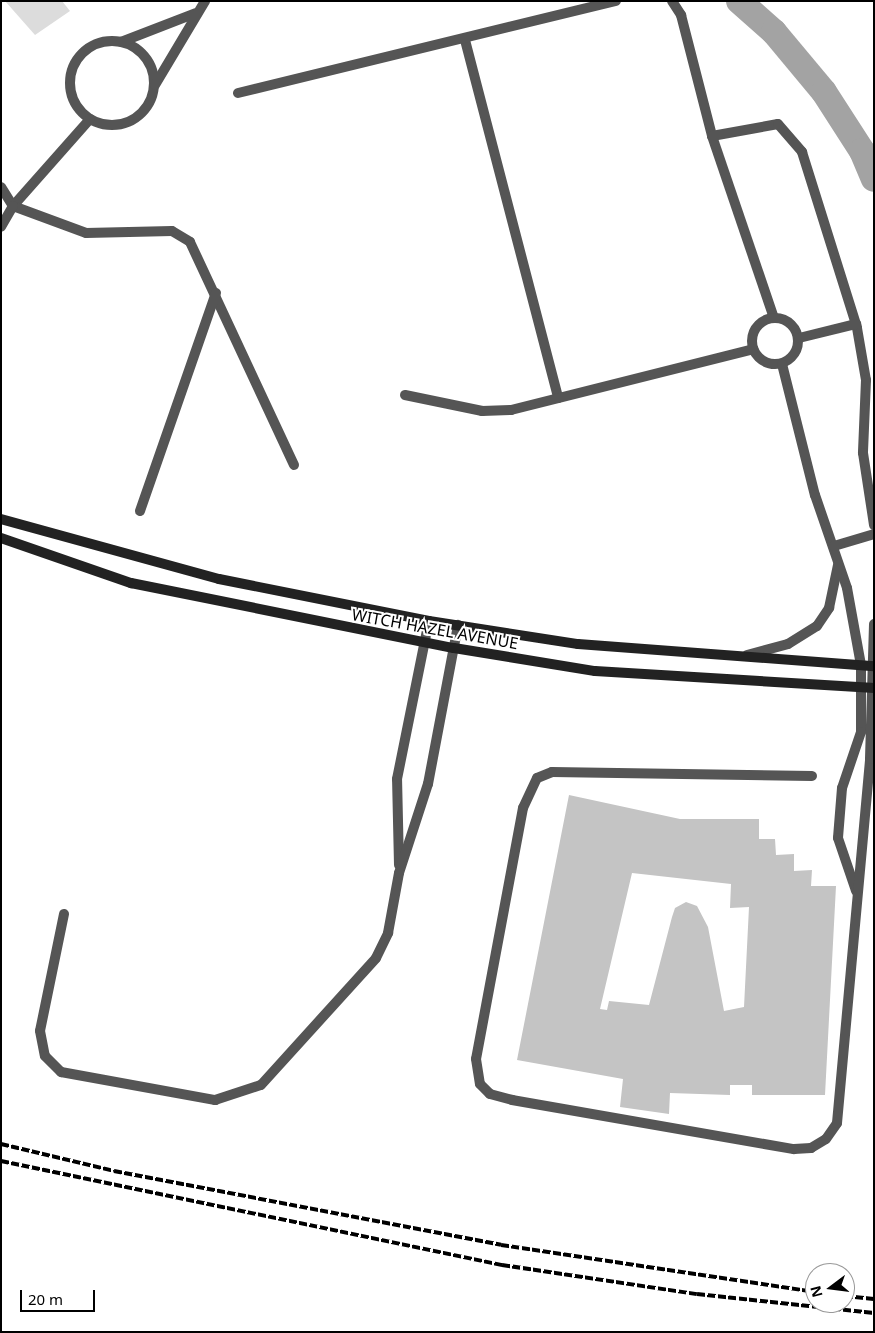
<!DOCTYPE html>
<html>
<head>
<meta charset="utf-8">
<style>
	body { margin:0 }
	#map { position:relative; width:875px; height:1333px; overflow:hidden; background:#fff; font-family:"Noto Sans",sans-serif }
	div>[style] { position:absolute }
	.green>* { inset:0; background:#dcdcdc }
	.canal>* { height:26px; margin:-13px; padding:0 13px; transform-origin:13px; border-radius:13px; background:#a3a3a3 }
	.building>* { inset:0; background:#c4c4c4 }
	.lane>* { height:10px; margin:-5px; padding:0 5px; transform-origin:5px; border-radius:5px; background:#555 }
	.lane>.ring { margin:-5px; padding:0; box-sizing:content-box; background:none; border:10px solid #555; border-radius:50% }
	.street>* { height:10px; margin:-5px; padding:0 5px; transform-origin:5px; border-radius:5px; background:#555 }
	.street>.ring { margin:-5px; padding:0; box-sizing:content-box; background:none; border:10px solid #555; border-radius:50% }
	.secondary>* { height:10px; margin:-5px; padding:0 5px; transform-origin:5px; border-radius:5px; background:#222 }
	.rail>* { height:4px; margin-top:-2px; transform-origin:0; background:repeating-linear-gradient(90deg,#000 0 8px,transparent 0 10.5px) }
	span { translate:-50% -50%; white-space:nowrap; text-align:center; line-height:1.15; -webkit-text-stroke:4px #fff; paint-order:stroke }
	.street-label { font-size:16px; color:#000 }
	.frame { position:absolute; inset:0; border:2px solid #000; pointer-events:none }
	.north { position:absolute; left:805px; top:1263px; width:50px; height:50px; box-sizing:border-box; background:#fff; border:1px solid #999; border-radius:50%; rotate:255deg; font-size:14px; font-weight:700; line-height:20px; text-align:center; color:#000 }
	.north::after { content:''; display:block; margin:auto; width:18px; height:22px; background:#000; clip-path:polygon(50% 0,100% 100%,50% 72%,0 100%) }
	.scale { position:absolute; left:20px; top:1290px; width:75px; height:22px; box-sizing:border-box; border:2px solid #000; border-top:0; padding-left:6px; font-size:15px; line-height:18px; white-space:nowrap; color:#000; -webkit-text-stroke:4px #fff; paint-order:stroke }
</style>
</head>
<body>
<div id="map">
	<div class="green">
		<div style="clip-path:polygon(5px 1px,62px 1px,70px 11px,35px 35px)"></div>
	</div>
	<div class="canal">
		<div style="left:739px;top:1px;width:47px;rotate:41.5deg"></div>
		<div style="left:774px;top:32px;width:78px;rotate:50.2deg"></div>
		<div style="left:824px;top:92px;width:70px;rotate:57.2deg"></div>
		<div style="left:862px;top:151px;width:30px;rotate:67deg"></div>
	</div>
	<div class="building">
		<div style="clip-path:polygon(evenodd,569px 795px,680px 819px,759px 819px,759px 839px,775px 839px,776px 855px,794px 854px,794px 871px,812px 870px,811px 886px,836px 886px,825px 1095px,752px 1095px,752px 1085px,730px 1085px,730px 1095px,670px 1093px,669px 1114px,620px 1107px,623px 1079px,517px 1060px,569px 795px,632px 873px,731px 884px,730px 908px,749px 907px,744px 1007px,724px 1011px,708px 927px,697px 906px,686px 902px,675px 908px,672px 917px,649px 1005px,609px 1001px,607px 1010px,600px 1009px,632px 873px)"></div>
	</div>
	<div class="lane">
		<div style="left:672px;top:1px;width:17px;rotate:57deg"></div>
		<div style="left:681px;top:15px;width:125px;rotate:75.6deg"></div>
		<div style="left:712px;top:136px;width:192px;rotate:71.2deg"></div>
		<div style="left:465px;top:40px;width:370px;rotate:75.4deg"></div>
		<div style="left:238px;top:93px;width:389px;rotate:-13.7deg"></div>
		<div style="left:712px;top:136px;width:67px;rotate:-10.3deg"></div>
		<div style="left:778px;top:124px;width:37px;rotate:49deg"></div>
		<div style="left:802px;top:152px;width:184px;rotate:72.6deg"></div>
		<div style="left:857px;top:328px;width:53px;rotate:80.2deg"></div>
		<div style="left:866px;top:380px;width:73px;rotate:92.4deg"></div>
		<div style="left:863px;top:453px;width:73px;rotate:81.3deg"></div>
		<div class="ring" style="left:752px;top:318px;width:36px;height:36px"></div>
		<div style="left:799px;top:338px;width:59px;rotate:-13.8deg"></div>
		<div style="left:782px;top:364px;width:135px;rotate:75.9deg"></div>
		<div style="left:815px;top:495px;width:98px;rotate:71deg"></div>
		<div style="left:847px;top:588px;width:78px;rotate:79.7deg"></div>
		<div style="left:861px;top:665px;width:67px;rotate:90deg"></div>
		<div style="left:861px;top:732px;width:59px;rotate:108.7deg"></div>
		<div style="left:842px;top:788px;width:50px;rotate:94.6deg"></div>
		<div style="left:838px;top:838px;width:56px;rotate:71.2deg"></div>
		<div style="left:405px;top:395px;width:79px;rotate:11.7deg"></div>
		<div style="left:482px;top:411px;width:29px;rotate:-2deg"></div>
		<div style="left:511px;top:410px;width:250px;rotate:-14.1deg"></div>
		<div style="left:834px;top:546px;width:42px;rotate:-16.7deg"></div>
		<div style="left:747px;top:655px;width:42px;rotate:-15deg"></div>
		<div style="left:788px;top:644px;width:34px;rotate:-32deg"></div>
		<div style="left:817px;top:626px;width:22px;rotate:-56deg"></div>
		<div style="left:829px;top:608px;width:44px;rotate:-78.2deg"></div>
		<div style="left:812px;top:776px;width:260px;rotate:-179.1deg"></div>
		<div style="left:552px;top:772px;width:16px;rotate:158deg"></div>
		<div style="left:537px;top:778px;width:33px;rotate:115deg"></div>
		<div style="left:523px;top:808px;width:255px;rotate:100.6deg"></div>
		<div style="left:476px;top:1059px;width:25px;rotate:81deg"></div>
		<div style="left:480px;top:1084px;width:14px;rotate:45deg"></div>
		<div style="left:490px;top:1094px;width:23px;rotate:15deg"></div>
		<div style="left:512px;top:1100px;width:286px;rotate:9.9deg"></div>
		<div style="left:794px;top:1149px;width:17px;rotate:-3deg"></div>
		<div style="left:811px;top:1148px;width:17px;rotate:-31deg"></div>
		<div style="left:826px;top:1139px;width:19px;rotate:-55deg"></div>
		<div style="left:837px;top:1123px;width:365px;rotate:-84.8deg"></div>
		<div style="left:870px;top:759px;width:135px;rotate:-88.3deg"></div>
		<div style="left:399px;top:865px;width:86px;rotate:-91.3deg"></div>
		<div style="left:397px;top:779px;width:161px;rotate:-78.6deg"></div>
		<div style="left:64px;top:914px;width:119px;rotate:101.6deg"></div>
		<div style="left:40px;top:1031px;width:25px;rotate:79deg"></div>
		<div style="left:45px;top:1056px;width:23px;rotate:45deg"></div>
		<div style="left:61px;top:1072px;width:157px;rotate:10.3deg"></div>
		<div style="left:215px;top:1100px;width:48px;rotate:-18.1deg"></div>
		<div style="left:261px;top:1085px;width:171px;rotate:-47.8deg"></div>
		<div style="left:376px;top:958px;width:28px;rotate:-64deg"></div>
		<div style="left:388px;top:933px;width:61px;rotate:-79.6deg"></div>
		<div style="left:399px;top:873px;width:94px;rotate:-72deg"></div>
		<div style="left:428px;top:784px;width:162px;rotate:-79.3deg"></div>
	</div>
	<div class="street">
		<div class="ring" style="left:70px;top:41px;width:74px;height:74px"></div>
		<div style="left:121px;top:42px;width:80px;rotate:-21.1deg"></div>
		<div style="left:155px;top:85px;width:98px;rotate:-59.2deg"></div>
		<div style="left:90px;top:119px;width:116px;rotate:131.5deg"></div>
		<div style="left:13px;top:206px;width:78px;rotate:20.3deg"></div>
		<div style="left:86px;top:233px;width:86px;rotate:-1.3deg"></div>
		<div style="left:172px;top:231px;width:21px;rotate:31deg"></div>
		<div style="left:190px;top:242px;width:246px;rotate:65deg"></div>
		<div style="left:1px;top:187px;width:22px;rotate:58deg"></div>
		<div style="left:13px;top:206px;width:24px;rotate:120deg"></div>
		<div style="left:140px;top:511px;width:231px;rotate:-70.8deg"></div>
	</div>
	<div class="secondary">
		<div style="left:1px;top:519px;width:226px;rotate:15.4deg"></div>
		<div style="left:219px;top:579px;width:214px;rotate:11.3deg"></div>
		<div style="left:429px;top:621px;width:151px;rotate:8.8deg"></div>
		<div style="left:578px;top:644px;width:297px;rotate:4.3deg"></div>
		<div style="left:1px;top:538px;width:138px;rotate:19.1deg"></div>
		<div style="left:131px;top:583px;width:329px;rotate:11.4deg"></div>
		<div style="left:454px;top:648px;width:143px;rotate:9.3deg"></div>
		<div style="left:595px;top:671px;width:280px;rotate:3.5deg"></div>
	</div>
	<div class="rail">
		<div style="left:1px;top:1144px;width:116px;rotate:13.4deg"></div>
		<div style="left:114px;top:1171px;width:394px;rotate:10.8deg"></div>
		<div style="left:501px;top:1245px;width:317px;rotate:8.5deg"></div>
		<div style="left:1px;top:1161px;width:512px;rotate:11.73deg"></div>
		<div style="left:502px;top:1265px;width:197px;rotate:8.5deg"></div>
		<div style="left:697px;top:1294px;width:178px;rotate:6.1deg"></div>
		<div style="left:845px;top:1296px;width:29px;rotate:6deg"></div>
	</div>
	<div class="street-label">
		<span style="left:435px;top:629px;rotate:10deg">WITCH HAZEL AVENUE</span>
	</div>
	<div class="frame"></div>
	<div class="north">N</div>
	<div class="scale">20 m</div>
</div>
</body>
</html>
